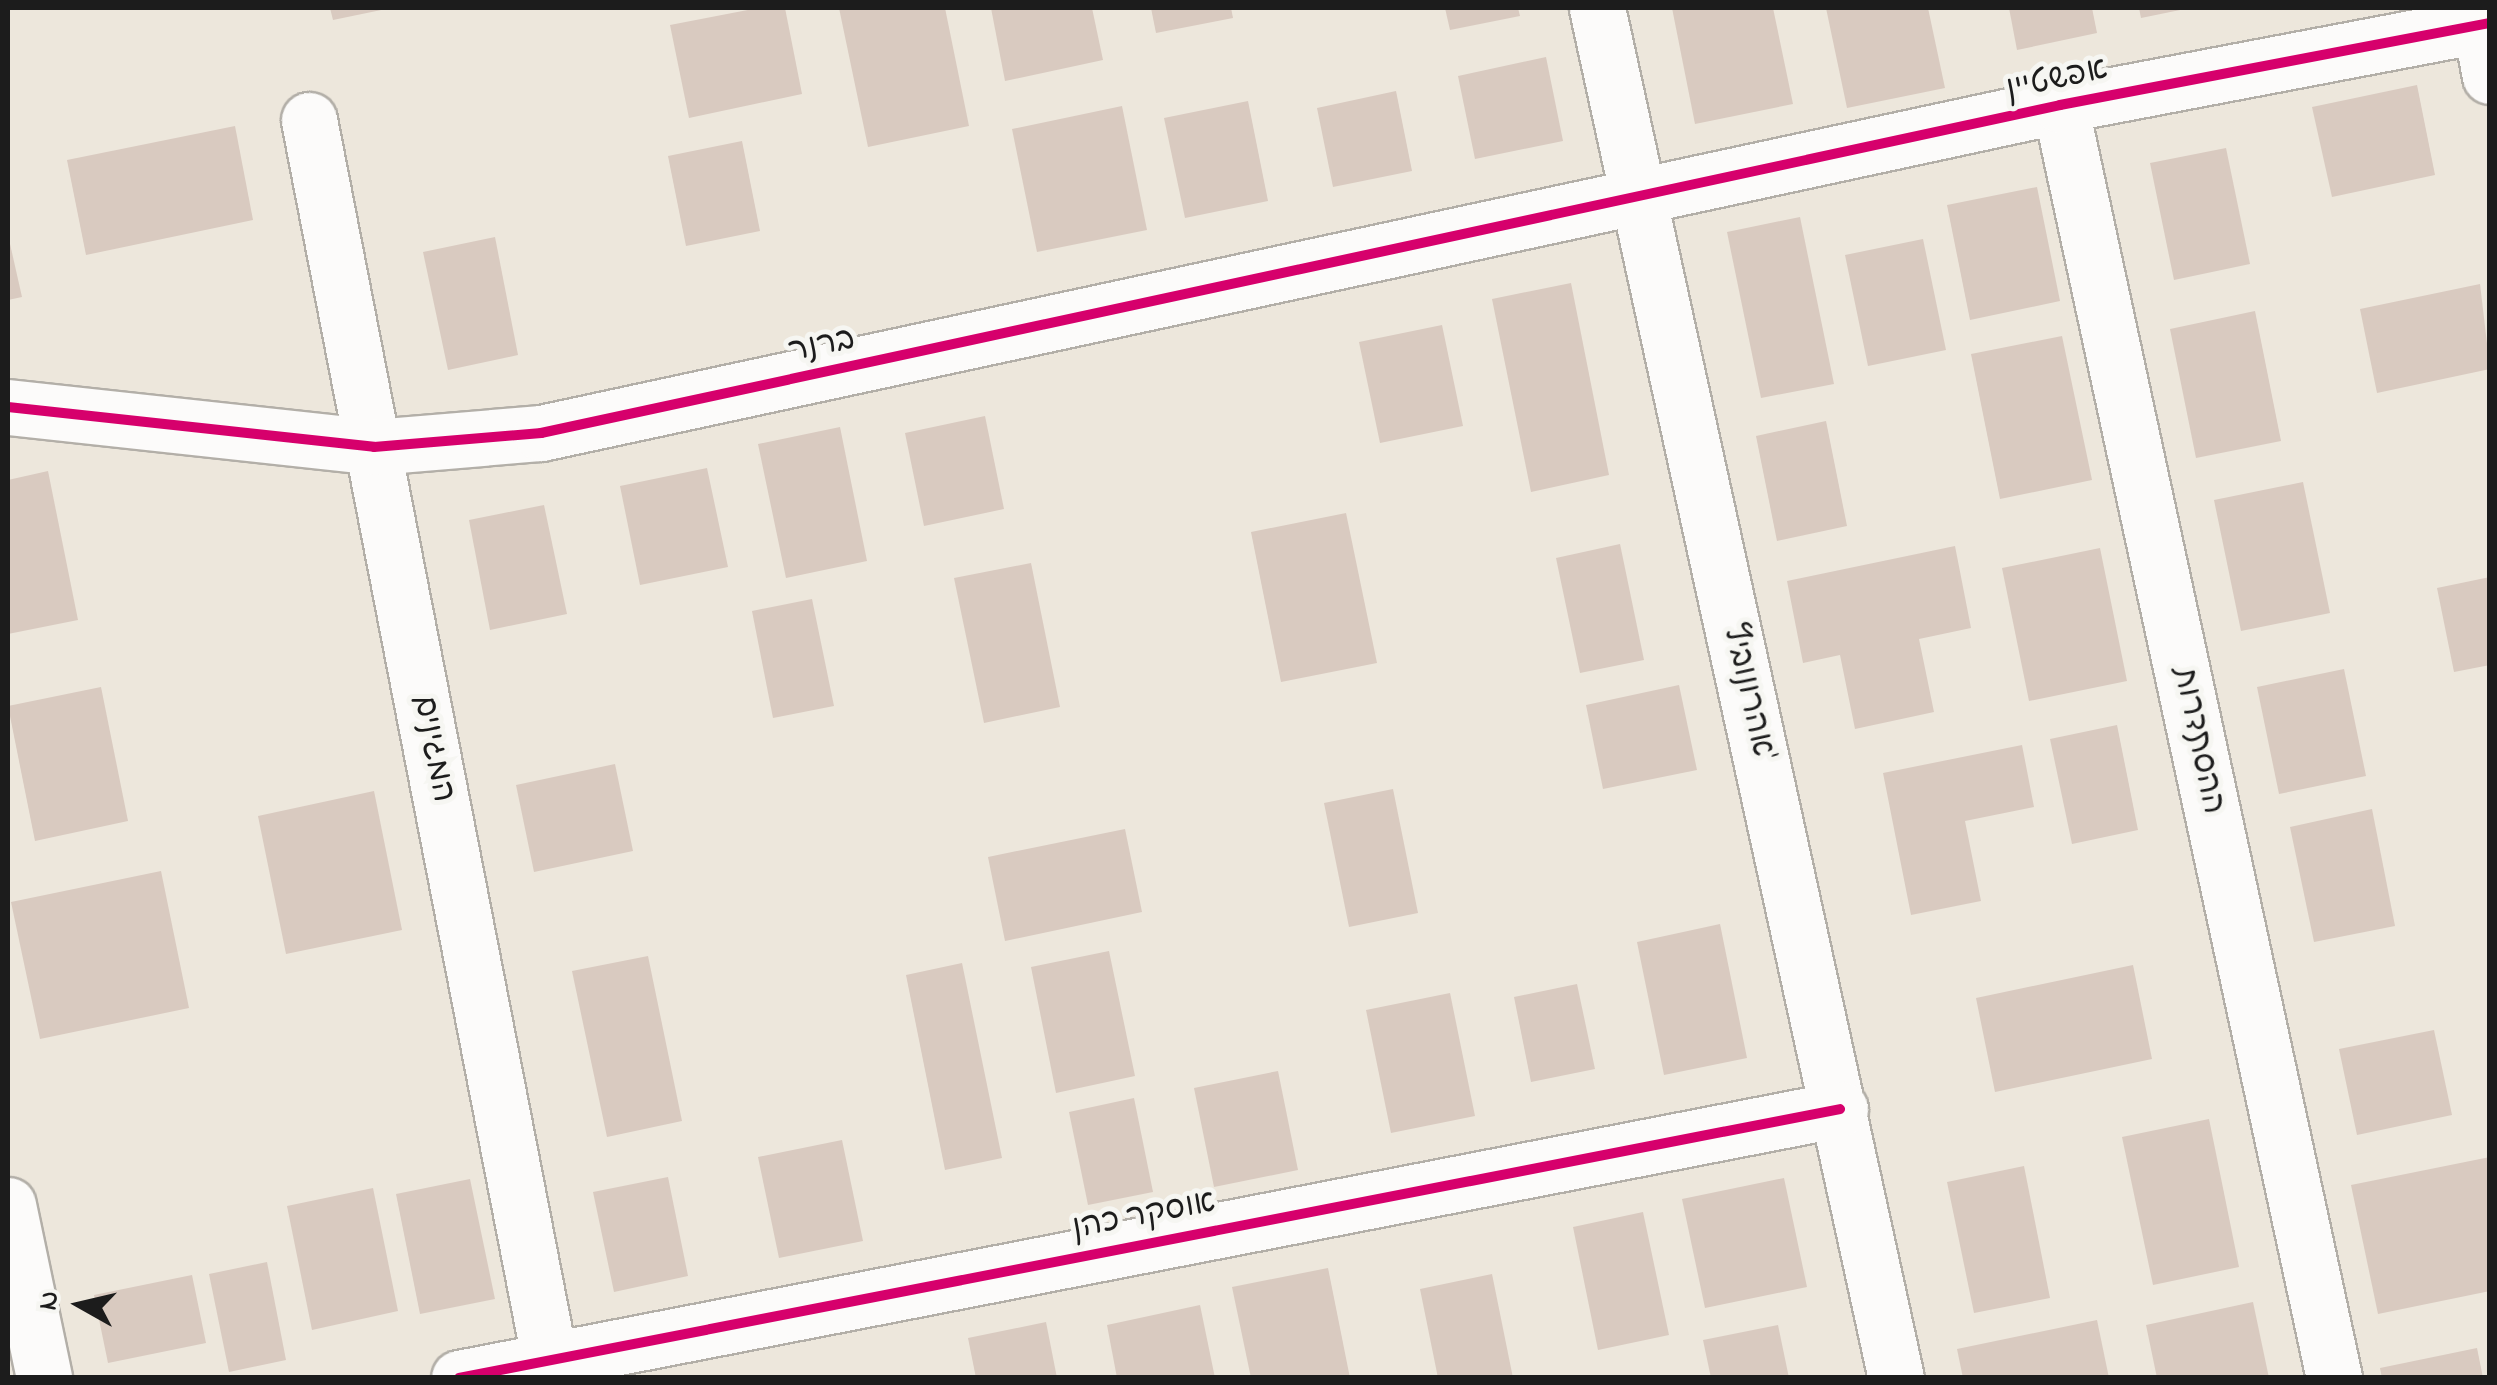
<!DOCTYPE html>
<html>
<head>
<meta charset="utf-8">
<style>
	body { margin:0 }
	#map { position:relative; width:2497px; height:1385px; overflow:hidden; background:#ede7dc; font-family:"Indie Flower","Playpen Sans Hebrew",sans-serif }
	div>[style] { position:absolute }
	.building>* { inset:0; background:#d9cac0 }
	.roads { filter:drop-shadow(2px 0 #b3afa8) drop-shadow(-2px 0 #b3afa8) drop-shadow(0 2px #b3afa8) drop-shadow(0 -2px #b3afa8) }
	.minor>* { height:55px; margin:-27.5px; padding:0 27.5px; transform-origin:27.5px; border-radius:27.5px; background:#fcfbfa }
	.cycleway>* { height:10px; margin:-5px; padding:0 5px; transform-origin:5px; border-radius:5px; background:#d6006c }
	span { translate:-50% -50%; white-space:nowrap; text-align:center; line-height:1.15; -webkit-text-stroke:10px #f6f6f2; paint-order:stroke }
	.street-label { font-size:32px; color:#1c1c1c }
	.frame { position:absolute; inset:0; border:10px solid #1c1c1c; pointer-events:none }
	.north { position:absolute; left:30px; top:1255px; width:100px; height:100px; -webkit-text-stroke:8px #f6f6f2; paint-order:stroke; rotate:278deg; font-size:28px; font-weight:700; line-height:40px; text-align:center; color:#1c1c1c }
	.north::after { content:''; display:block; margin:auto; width:35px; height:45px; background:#1c1c1c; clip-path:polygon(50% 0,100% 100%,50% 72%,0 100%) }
</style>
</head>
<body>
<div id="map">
	<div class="building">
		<div style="clip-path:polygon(330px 8px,386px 8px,386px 9px,333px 20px)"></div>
		<div style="clip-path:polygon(758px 8px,785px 8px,802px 94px,689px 118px,670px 25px)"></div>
		<div style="clip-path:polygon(839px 8px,945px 8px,969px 126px,868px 147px)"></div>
		<div style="clip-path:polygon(991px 8px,1092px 8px,1103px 60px,1005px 81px)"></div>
		<div style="clip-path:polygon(1151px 8px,1231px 8px,1233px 18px,1156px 33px)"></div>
		<div style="clip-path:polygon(1445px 8px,1518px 8px,1520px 16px,1450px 30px)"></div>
		<div style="clip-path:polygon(1672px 8px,1773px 8px,1793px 104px,1695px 124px)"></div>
		<div style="clip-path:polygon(1826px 8px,1928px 8px,1945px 88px,1847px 108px)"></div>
		<div style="clip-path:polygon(2009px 8px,2092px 8px,2097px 33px,2017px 50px)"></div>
		<div style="clip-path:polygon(2139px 8px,2185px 8px,2185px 9px,2141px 18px)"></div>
		<div style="clip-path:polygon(1546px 57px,1563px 141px,1475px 159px,1458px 76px)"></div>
		<div style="clip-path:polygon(2417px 85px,2435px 175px,2332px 197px,2312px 107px)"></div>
		<div style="clip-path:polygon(1396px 91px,1412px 171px,1333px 187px,1317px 108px)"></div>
		<div style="clip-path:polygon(1248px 101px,1268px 201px,1185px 218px,1164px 118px)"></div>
		<div style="clip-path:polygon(1122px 106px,1147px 230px,1037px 252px,1012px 129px)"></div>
		<div style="clip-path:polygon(235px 126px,253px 220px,86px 255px,67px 160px)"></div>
		<div style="clip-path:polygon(742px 141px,760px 231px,686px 246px,668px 156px)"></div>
		<div style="clip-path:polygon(2226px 148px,2250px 264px,2174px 280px,2150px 163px)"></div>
		<div style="clip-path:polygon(2037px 187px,2060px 301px,1970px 320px,1947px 205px)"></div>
		<div style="clip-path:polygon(1800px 217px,1834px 384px,1761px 398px,1727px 232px)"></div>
		<div style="clip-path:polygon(8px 235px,22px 297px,8px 300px)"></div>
		<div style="clip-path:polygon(495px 237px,518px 355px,448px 370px,423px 252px)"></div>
		<div style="clip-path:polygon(1923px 239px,1946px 350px,1868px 366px,1845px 255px)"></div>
		<div style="clip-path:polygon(1571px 283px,1609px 475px,1531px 492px,1492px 299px)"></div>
		<div style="clip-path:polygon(2480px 284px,2490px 369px,2377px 393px,2360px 309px)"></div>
		<div style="clip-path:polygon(2255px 311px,2281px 441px,2196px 458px,2170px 329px)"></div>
		<div style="clip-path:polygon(1442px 325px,1463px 426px,1380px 443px,1359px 342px)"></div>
		<div style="clip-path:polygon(2062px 336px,2092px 480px,2000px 499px,1971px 354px)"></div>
		<div style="clip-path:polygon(985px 416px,1004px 509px,924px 526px,905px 433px)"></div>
		<div style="clip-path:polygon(1826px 421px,1847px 526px,1777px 541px,1756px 436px)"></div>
		<div style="clip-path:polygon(840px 427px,867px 561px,786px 578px,758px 444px)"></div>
		<div style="clip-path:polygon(707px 468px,728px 567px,640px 585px,620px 486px)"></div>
		<div style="clip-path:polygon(48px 471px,78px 620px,8px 634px,8px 480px)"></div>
		<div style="clip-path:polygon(2303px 482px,2330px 613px,2241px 631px,2214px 500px)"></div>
		<div style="clip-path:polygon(544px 505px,567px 614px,490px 630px,469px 520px)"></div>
		<div style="clip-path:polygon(1346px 513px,1377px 663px,1281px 682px,1251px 532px)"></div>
		<div style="clip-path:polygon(1620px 544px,1644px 660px,1580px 673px,1556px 558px)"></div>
		<div style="clip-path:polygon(1955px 546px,1971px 628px,1919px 639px,1934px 712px,1855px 729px,1840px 655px,1803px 663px,1787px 581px)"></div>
		<div style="clip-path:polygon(2100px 548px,2127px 681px,2029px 701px,2002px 568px)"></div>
		<div style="clip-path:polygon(1031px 563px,1060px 707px,984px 723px,954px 578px)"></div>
		<div style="clip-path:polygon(2490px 577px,2490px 665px,2454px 672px,2437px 588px)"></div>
		<div style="clip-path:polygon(812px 599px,834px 706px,773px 718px,752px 611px)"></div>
		<div style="clip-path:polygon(2344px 669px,2366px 776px,2279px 794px,2257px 687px)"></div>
		<div style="clip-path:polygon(1679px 685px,1697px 770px,1603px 789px,1586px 705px)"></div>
		<div style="clip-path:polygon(101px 687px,128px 821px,35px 841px,8px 706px)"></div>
		<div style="clip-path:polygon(2117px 725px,2138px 830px,2072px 844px,2050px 739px)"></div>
		<div style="clip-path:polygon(2022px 745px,2034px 807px,1965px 821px,1981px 901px,1911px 915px,1883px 773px)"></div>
		<div style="clip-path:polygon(615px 764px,633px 851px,534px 872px,516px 785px)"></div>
		<div style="clip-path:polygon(1393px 789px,1418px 913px,1349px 927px,1324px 803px)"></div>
		<div style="clip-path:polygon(374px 791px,402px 930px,286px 954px,258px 816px)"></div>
		<div style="clip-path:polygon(2372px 809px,2395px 926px,2314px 942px,2290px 827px)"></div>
		<div style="clip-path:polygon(1125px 829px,1142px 912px,1005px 941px,988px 857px)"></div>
		<div style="clip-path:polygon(161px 871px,189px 1008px,40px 1039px,11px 902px)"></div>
		<div style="clip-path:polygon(1720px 924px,1747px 1058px,1664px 1075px,1637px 942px)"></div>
		<div style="clip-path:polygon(1109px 951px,1135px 1076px,1056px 1093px,1031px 967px)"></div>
		<div style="clip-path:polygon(648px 956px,682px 1121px,607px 1137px,572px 971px)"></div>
		<div style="clip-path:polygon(962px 963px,1002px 1158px,945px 1170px,906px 975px)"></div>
		<div style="clip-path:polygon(2133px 965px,2152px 1059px,1995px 1092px,1976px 998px)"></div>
		<div style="clip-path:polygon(1577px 984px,1595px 1069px,1531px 1082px,1514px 997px)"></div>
		<div style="clip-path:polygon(1450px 993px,1475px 1116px,1391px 1133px,1366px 1010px)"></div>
		<div style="clip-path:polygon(2434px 1030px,2452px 1115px,2357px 1135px,2339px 1049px)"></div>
		<div style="clip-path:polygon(1278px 1071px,1298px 1170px,1214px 1187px,1194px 1088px)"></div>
		<div style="clip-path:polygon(1134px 1098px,1153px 1192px,1088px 1205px,1069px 1112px)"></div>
		<div style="clip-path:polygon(2209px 1119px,2239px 1267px,2153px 1285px,2122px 1137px)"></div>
		<div style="clip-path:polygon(842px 1140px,863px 1241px,779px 1258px,758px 1157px)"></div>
		<div style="clip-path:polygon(2490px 1157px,2490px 1291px,2378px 1314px,2351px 1185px)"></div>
		<div style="clip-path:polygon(2024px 1166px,2050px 1298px,1974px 1313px,1947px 1182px)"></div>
		<div style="clip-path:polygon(668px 1177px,688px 1276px,614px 1292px,593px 1192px)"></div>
		<div style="clip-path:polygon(1784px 1178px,1807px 1287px,1705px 1308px,1682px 1199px)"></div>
		<div style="clip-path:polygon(470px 1179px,495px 1299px,420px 1314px,396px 1194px)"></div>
		<div style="clip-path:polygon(373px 1188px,398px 1311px,312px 1330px,287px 1206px)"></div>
		<div style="clip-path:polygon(1643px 1212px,1669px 1335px,1598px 1350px,1573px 1227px)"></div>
		<div style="clip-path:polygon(267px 1262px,286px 1360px,229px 1372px,209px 1274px)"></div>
		<div style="clip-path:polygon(1328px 1268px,1350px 1378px,1251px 1378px,1232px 1287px)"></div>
		<div style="clip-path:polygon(1492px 1274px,1513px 1378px,1438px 1378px,1420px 1289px)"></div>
		<div style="clip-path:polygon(192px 1275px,206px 1343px,108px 1363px,94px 1295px)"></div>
		<div style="clip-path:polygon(2253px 1302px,2269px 1378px,2157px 1378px,2146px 1325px)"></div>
		<div style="clip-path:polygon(1200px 1305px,1215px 1378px,1117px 1378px,1107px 1325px)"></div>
		<div style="clip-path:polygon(2097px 1320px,2109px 1378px,1963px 1378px,1957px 1349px)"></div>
		<div style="clip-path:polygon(1046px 1322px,1057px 1378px,976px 1378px,968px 1338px)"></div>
		<div style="clip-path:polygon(1778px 1325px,1789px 1378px,1711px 1378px,1703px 1340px)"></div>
		<div style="clip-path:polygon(2477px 1348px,2483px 1378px,2382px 1378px,2380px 1368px)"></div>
	</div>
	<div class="roads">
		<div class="minor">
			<div style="left:1597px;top:8px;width:1402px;rotate:77.69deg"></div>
			<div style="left:2480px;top:25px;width:52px;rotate:78.9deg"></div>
			<div style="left:2060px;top:105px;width:1302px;rotate:77.85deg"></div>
			<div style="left:309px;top:120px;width:1281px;rotate:79.02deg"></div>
			<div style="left:8px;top:407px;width:368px;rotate:6.2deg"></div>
			<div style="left:374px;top:447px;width:168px;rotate:-4.8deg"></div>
			<div style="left:541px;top:433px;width:1554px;rotate:-12.18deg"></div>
			<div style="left:2060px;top:105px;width:438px;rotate:-10.8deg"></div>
			<div style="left:8px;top:1205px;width:177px;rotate:78.2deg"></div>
			<div style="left:459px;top:1378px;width:1407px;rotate:-11.02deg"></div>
		</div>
	</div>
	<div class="cycleway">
		<div style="left:8px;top:407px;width:368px;rotate:6.2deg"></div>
		<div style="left:374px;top:447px;width:168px;rotate:-4.8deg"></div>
		<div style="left:541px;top:433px;width:1554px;rotate:-12.18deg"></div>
		<div style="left:2060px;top:105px;width:438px;rotate:-10.8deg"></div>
		<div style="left:459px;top:1378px;width:1407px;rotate:-11.02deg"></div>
	</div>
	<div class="street-label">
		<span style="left:2057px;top:81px;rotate:-12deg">אפשטיין</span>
		<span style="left:822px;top:347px;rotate:-12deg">ברנר</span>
		<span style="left:1747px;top:692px;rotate:77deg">אהרונוביץ'</span>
		<span style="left:2197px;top:741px;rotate:78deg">ההסתדרות</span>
		<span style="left:432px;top:749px;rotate:79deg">המגינים</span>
		<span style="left:1144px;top:1217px;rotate:-11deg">אוסקר כהן</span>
	</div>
	<div class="frame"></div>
	<div class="north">N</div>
</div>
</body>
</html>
